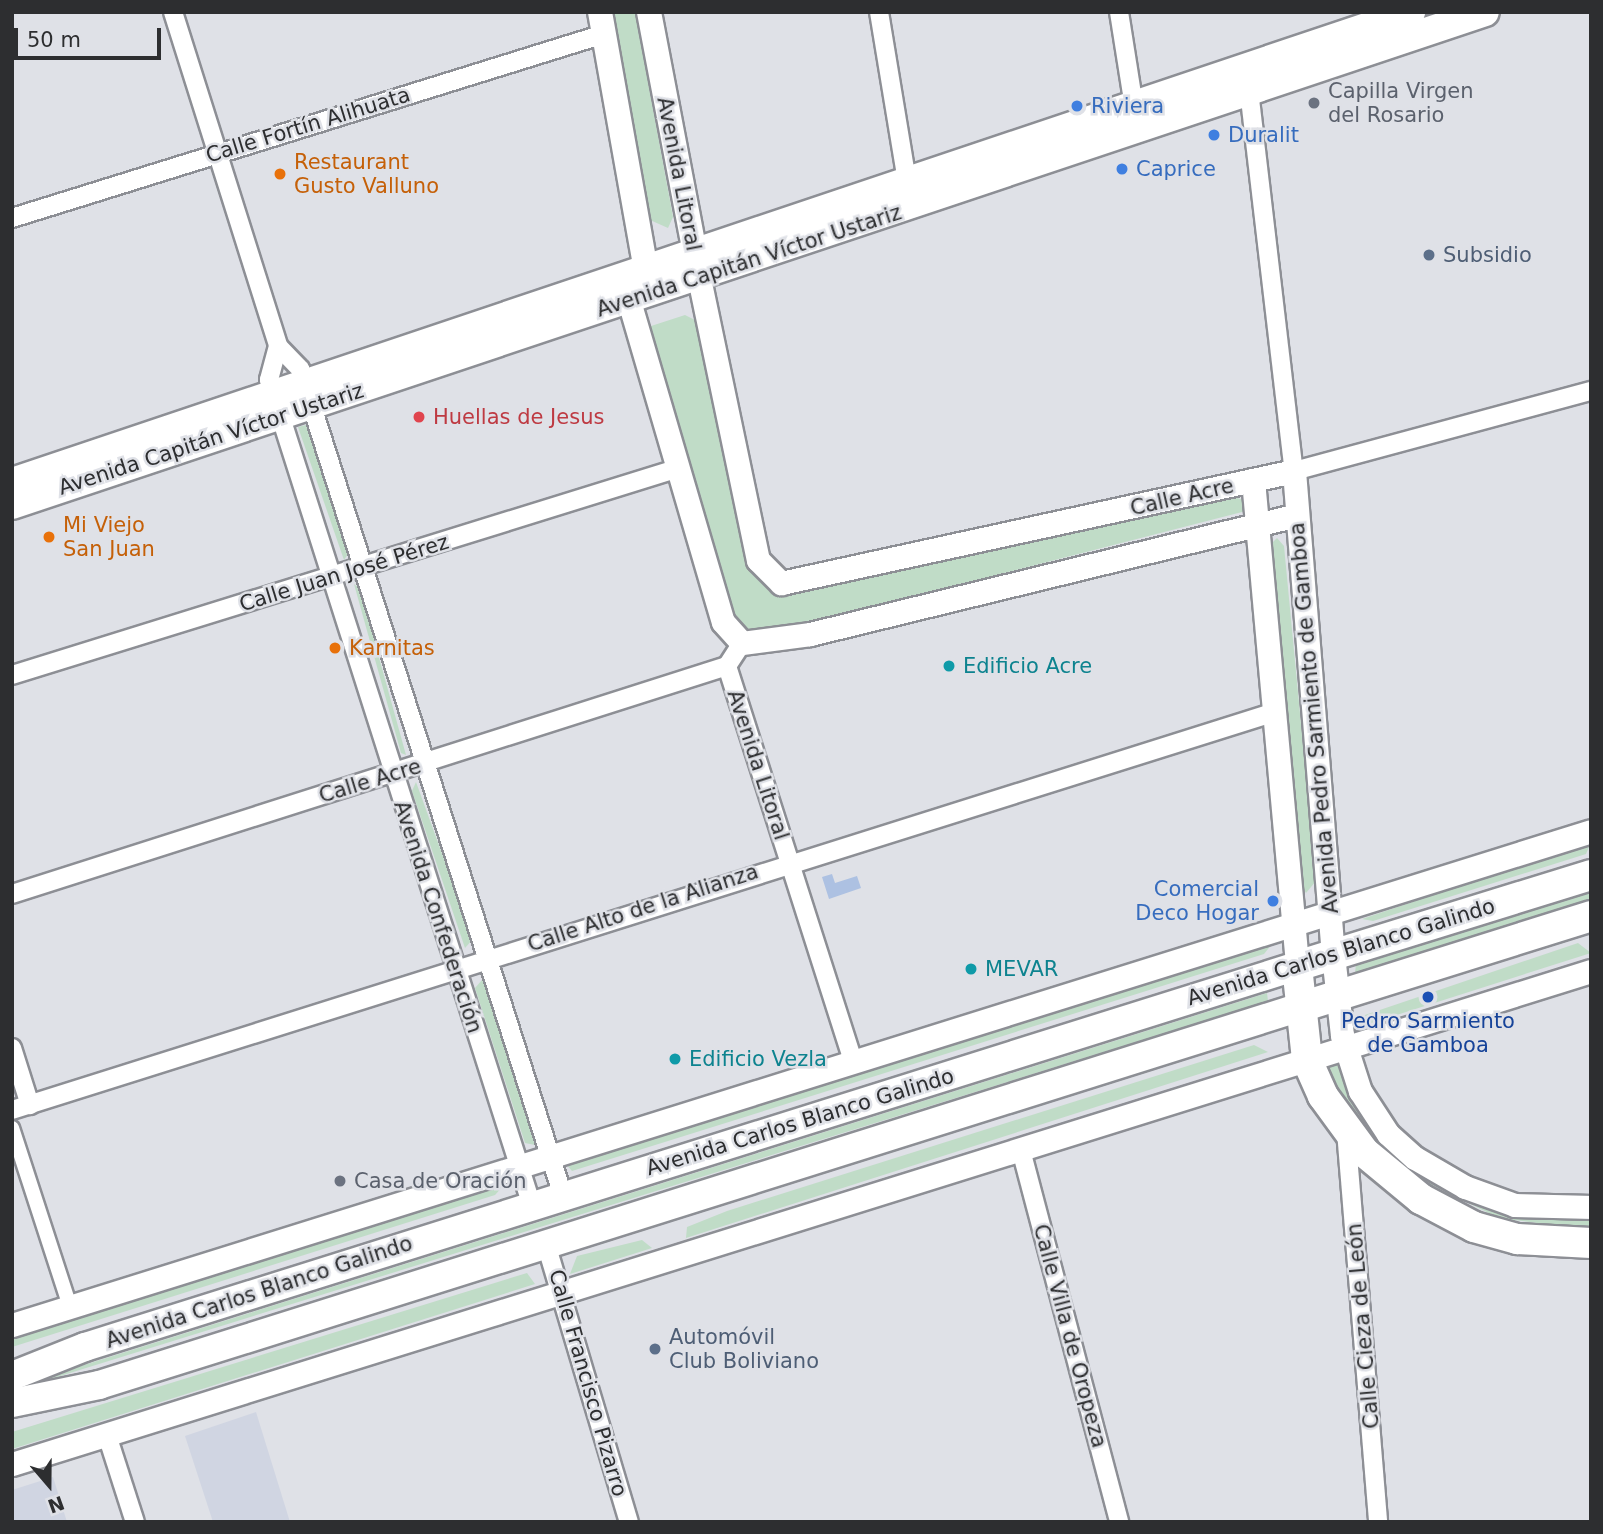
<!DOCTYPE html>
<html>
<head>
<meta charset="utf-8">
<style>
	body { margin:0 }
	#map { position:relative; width:1603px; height:1534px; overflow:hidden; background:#dfe1e7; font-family:"DejaVu Sans",sans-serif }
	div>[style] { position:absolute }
	.built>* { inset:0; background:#d0d5e2 }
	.green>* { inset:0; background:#c0dcc7 }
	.water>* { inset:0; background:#adc1e2 }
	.roads { filter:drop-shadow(2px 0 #8d8f95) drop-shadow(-2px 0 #8d8f95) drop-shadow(0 2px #8d8f95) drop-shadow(0 -2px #8d8f95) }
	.pedestrian>* { height:14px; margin:-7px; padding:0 7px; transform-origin:7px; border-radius:7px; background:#fff }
	.minor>* { height:18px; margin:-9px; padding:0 9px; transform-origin:9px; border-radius:9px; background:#fff }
	.tertiary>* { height:23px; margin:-11.5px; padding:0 11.5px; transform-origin:11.5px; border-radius:11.5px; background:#fff }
	.secondary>* { height:24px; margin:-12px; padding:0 12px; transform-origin:12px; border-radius:12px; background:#fff }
	.primary>* { height:28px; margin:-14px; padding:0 14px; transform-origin:14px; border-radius:14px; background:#fff }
	.trunk>* { height:30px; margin:-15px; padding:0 15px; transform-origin:15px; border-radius:15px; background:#fff }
	.dots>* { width:19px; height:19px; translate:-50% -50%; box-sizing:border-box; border:4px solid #dfe1e7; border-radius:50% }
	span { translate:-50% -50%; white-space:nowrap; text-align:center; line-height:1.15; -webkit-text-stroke:5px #dfe1e7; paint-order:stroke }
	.worship-label { font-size:21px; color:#5b616d }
	.left { translate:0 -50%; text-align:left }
	.shop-label { font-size:21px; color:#366cbe }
	.right { translate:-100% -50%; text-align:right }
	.street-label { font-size:21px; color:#2d2e30 }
	.food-label { font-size:21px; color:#c56008 }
	.service-label { font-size:21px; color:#4e5e75 }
	.health-label { font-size:21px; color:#be3a42 }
	.culture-label { font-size:21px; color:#0d838f }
	.transit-label { font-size:21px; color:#164399 }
	.frame { position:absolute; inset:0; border:14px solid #2d2e30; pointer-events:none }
	.north { position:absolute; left:14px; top:1450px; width:70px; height:70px; -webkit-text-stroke:5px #dfe1e7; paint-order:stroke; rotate:160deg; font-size:19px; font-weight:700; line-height:28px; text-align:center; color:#2d2e30 }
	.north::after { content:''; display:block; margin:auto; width:24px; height:32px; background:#2d2e30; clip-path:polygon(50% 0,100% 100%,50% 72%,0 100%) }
	.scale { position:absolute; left:14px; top:28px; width:147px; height:32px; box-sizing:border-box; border:4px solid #2d2e30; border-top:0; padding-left:9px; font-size:21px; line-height:24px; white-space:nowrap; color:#2d2e30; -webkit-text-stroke:5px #dfe1e7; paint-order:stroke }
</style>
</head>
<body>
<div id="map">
	<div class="built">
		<div style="clip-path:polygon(256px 1412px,290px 1522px,213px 1522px,185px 1436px)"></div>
		<div style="clip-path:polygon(53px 1477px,67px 1522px,12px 1522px,12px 1490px)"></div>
	</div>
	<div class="green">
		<div style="clip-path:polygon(614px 12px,635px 12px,673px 217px,668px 228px,650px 220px)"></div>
		<div style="clip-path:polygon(685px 315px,697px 321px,750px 565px,771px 590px,800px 593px,1232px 496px,1243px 500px,1246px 511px,771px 633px,750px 632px,734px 621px,648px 327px)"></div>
		<div style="clip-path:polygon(306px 425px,348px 554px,344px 560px,298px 427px)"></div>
		<div style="clip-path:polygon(1277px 538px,1284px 546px,1316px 881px,1306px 893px,1299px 883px,1268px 547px)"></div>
		<div style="clip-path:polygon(354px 584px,360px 589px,406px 755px,401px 753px)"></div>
		<div style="clip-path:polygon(416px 782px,473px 939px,465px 948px,412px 791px)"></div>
		<div style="clip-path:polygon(1591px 842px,1586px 854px,1373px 921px,1362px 919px)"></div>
		<div style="clip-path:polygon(1591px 890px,1591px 900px,1355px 973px,1356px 964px)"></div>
		<div style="clip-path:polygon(1578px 943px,1591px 953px,1359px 1027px,1365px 1015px)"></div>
		<div style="clip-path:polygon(1272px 944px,1264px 954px,716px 1126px,572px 1171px,566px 1164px)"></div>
		<div style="clip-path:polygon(482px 980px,485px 985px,535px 1145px,525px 1143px,475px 988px)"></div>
		<div style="clip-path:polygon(1267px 993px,1268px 1001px,12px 1391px,84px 1365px)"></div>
		<div style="clip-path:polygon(1254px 1045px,1268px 1052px,686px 1238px,687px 1227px,727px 1211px)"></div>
		<div style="clip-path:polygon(1337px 1063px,1372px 1131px,1526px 1215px,1591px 1217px,1591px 1230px,1499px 1218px,1413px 1176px,1343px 1104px,1325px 1067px)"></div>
		<div style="clip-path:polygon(505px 1184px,495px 1195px,12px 1347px,12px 1338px)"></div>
		<div style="clip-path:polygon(642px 1240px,652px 1248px,570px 1274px,577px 1256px)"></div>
		<div style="clip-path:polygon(527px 1273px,535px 1284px,12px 1449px,12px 1432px)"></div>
	</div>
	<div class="water">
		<div style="clip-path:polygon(832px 874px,835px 883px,857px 876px,861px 888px,829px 899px,822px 877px)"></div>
	</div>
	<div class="roads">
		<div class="pedestrian">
			<div style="left:12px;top:1128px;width:188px;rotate:72deg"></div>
		</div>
		<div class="minor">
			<div style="left:173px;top:12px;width:350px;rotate:72.5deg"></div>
			<div style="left:278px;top:346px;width:32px;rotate:46deg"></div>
			<div style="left:300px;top:369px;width:868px;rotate:72.36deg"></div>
			<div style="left:879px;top:12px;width:178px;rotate:80.6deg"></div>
			<div style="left:1119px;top:12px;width:96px;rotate:81deg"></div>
			<div style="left:1248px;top:82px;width:392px;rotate:83.3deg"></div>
			<div style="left:1294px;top:471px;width:308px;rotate:-15.1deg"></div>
			<div style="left:12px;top:218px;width:620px;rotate:-17.27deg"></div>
			<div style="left:278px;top:346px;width:35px;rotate:105deg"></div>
			<div style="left:269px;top:380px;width:867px;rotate:72.34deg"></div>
			<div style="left:742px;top:643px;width:27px;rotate:123deg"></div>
			<div style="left:727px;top:666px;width:414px;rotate:72.3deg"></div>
			<div style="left:12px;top:675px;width:695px;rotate:-17.24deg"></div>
			<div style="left:12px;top:894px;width:750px;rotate:-17.69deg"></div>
			<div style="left:12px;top:1048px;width:60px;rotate:72.5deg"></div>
			<div style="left:12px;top:1110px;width:1324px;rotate:-17.49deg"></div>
			<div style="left:1346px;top:1131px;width:392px;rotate:85.3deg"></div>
			<div style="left:1021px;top:1150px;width:385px;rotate:75.2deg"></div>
			<div style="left:546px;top:1244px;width:290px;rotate:73.4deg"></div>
			<div style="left:107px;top:1435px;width:91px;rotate:72.2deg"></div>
		</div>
		<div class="tertiary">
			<div style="left:699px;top:278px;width:288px;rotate:78.2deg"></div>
			<div style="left:758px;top:560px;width:33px;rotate:45deg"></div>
			<div style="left:781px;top:583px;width:525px;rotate:-12.32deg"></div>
			<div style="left:1294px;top:471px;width:486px;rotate:85.4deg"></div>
			<div style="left:1333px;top:955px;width:81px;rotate:83.6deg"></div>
			<div style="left:1342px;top:1035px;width:59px;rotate:72.2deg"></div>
			<div style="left:1360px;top:1091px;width:51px;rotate:56.9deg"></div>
			<div style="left:1388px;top:1134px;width:36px;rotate:42deg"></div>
			<div style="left:1415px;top:1158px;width:58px;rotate:30.1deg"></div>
			<div style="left:1465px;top:1187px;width:53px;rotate:19.8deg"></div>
			<div style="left:1515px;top:1205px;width:76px;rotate:1.5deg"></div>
			<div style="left:629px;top:301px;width:334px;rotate:73.7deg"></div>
			<div style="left:723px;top:622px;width:28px;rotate:48deg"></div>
			<div style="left:742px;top:643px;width:69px;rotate:-7.5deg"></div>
			<div style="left:810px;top:634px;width:501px;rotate:-13.73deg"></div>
			<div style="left:1253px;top:480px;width:488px;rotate:84.8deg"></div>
			<div style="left:12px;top:1325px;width:1654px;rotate:-17.37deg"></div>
			<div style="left:12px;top:1464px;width:1654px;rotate:-17.34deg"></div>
		</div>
		<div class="secondary">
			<div style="left:600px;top:12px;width:261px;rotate:79.9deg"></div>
			<div style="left:649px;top:12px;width:263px;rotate:79.2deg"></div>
		</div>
		<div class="primary">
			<div style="left:12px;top:482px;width:1476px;rotate:-18.57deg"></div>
			<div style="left:12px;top:505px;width:1553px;rotate:-18.5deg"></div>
			<div style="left:12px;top:1376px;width:79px;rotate:-21.7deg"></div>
			<div style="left:85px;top:1347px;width:1270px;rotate:-17.45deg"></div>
			<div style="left:12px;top:1403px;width:89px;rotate:-11.7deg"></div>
			<div style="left:99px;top:1385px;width:1260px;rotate:-17.46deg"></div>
		</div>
		<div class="trunk">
			<div style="left:1591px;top:875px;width:308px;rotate:162.8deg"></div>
			<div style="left:1297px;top:966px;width:95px;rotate:83.9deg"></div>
			<div style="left:1307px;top:1060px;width:39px;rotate:66deg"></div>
			<div style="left:1323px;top:1096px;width:69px;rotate:53.8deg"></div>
			<div style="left:1364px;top:1152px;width:74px;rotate:39.5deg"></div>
			<div style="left:1421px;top:1199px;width:60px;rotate:27.8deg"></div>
			<div style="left:1474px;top:1227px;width:45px;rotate:15.6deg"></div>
			<div style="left:1517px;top:1239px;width:74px;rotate:3.1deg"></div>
			<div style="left:1301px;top:1007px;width:304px;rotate:-17.4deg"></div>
		</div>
	</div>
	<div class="dots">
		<div style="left:1314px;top:103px;background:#6b7280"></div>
		<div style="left:1077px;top:106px;background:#3f7fe0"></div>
		<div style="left:1214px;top:135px;background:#3f7fe0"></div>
		<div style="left:1122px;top:169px;background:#3f7fe0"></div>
		<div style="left:280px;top:174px;background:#e8710a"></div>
		<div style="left:1429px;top:255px;background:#5c6f8a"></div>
		<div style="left:419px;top:417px;background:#e0444e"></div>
		<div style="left:49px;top:537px;background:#e8710a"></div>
		<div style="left:335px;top:648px;background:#e8710a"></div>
		<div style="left:949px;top:666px;background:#0f9aa8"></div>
		<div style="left:1273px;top:901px;background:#3f7fe0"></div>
		<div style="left:971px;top:969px;background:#0f9aa8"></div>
		<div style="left:1428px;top:997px;background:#1a4fb4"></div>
		<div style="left:675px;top:1059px;background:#0f9aa8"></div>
		<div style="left:340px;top:1181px;background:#6b7280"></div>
		<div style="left:655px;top:1349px;background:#5c6f8a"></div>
	</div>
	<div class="worship-label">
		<span class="left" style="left:1328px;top:103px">Capilla Virgen<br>del Rosario</span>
		<span class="left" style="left:354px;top:1181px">Casa de Oración</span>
	</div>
	<div class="shop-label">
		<span class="left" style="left:1091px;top:106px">Riviera</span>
		<span class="left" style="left:1228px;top:135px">Duralit</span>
		<span class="left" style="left:1136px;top:169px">Caprice</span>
		<span class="right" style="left:1259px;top:901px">Comercial<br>Deco Hogar</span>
	</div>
	<div class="street-label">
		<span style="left:308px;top:125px;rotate:-17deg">Calle Fortín Alihuata</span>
		<span style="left:679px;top:174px;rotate:79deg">Avenida Litoral</span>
		<span style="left:749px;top:261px;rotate:-18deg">Avenida Capitán Víctor Ustariz</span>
		<span style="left:211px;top:439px;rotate:-18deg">Avenida Capitán Víctor Ustariz</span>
		<span style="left:1182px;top:497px;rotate:-13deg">Calle Acre</span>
		<span style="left:344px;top:573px;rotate:-17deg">Calle Juan José Pérez</span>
		<span style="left:1314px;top:718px;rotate:-95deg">Avenida Pedro Sarmiento de Gamboa</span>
		<span style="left:758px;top:765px;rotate:72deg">Avenida Litoral</span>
		<span style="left:370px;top:781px;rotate:-17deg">Calle Acre</span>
		<span style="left:643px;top:908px;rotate:-18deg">Calle Alto de la Alianza</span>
		<span style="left:438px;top:917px;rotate:72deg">Avenida Confederación</span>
		<span style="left:1341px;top:952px;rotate:-17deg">Avenida Carlos Blanco Galindo</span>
		<span style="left:800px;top:1122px;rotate:-17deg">Avenida Carlos Blanco Galindo</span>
		<span style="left:259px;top:1292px;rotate:-18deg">Avenida Carlos Blanco Galindo</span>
		<span style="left:1363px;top:1326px;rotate:-95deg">Calle Cieza de León</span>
		<span style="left:1070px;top:1336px;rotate:75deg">Calle Villa de Oropeza</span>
		<span style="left:588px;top:1383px;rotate:74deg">Calle Francisco Pizarro</span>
	</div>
	<div class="food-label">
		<span class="left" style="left:294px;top:174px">Restaurant<br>Gusto Valluno</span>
		<span class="left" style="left:63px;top:537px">Mi Viejo<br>San Juan</span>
		<span class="left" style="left:349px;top:648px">Karnitas</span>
	</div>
	<div class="service-label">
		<span class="left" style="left:1443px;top:255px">Subsidio</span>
		<span class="left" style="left:669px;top:1349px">Automóvil<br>Club Boliviano</span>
	</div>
	<div class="health-label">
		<span class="left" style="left:433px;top:417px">Huellas de Jesus</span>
	</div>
	<div class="culture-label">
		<span class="left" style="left:963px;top:666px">Edificio Acre</span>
		<span class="left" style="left:985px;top:969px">MEVAR</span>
		<span class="left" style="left:689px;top:1059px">Edificio Vezla</span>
	</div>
	<div class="transit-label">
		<span style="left:1428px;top:1033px">Pedro Sarmiento<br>de Gamboa</span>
	</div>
	<div class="frame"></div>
	<div class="north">N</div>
	<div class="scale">50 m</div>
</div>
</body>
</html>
